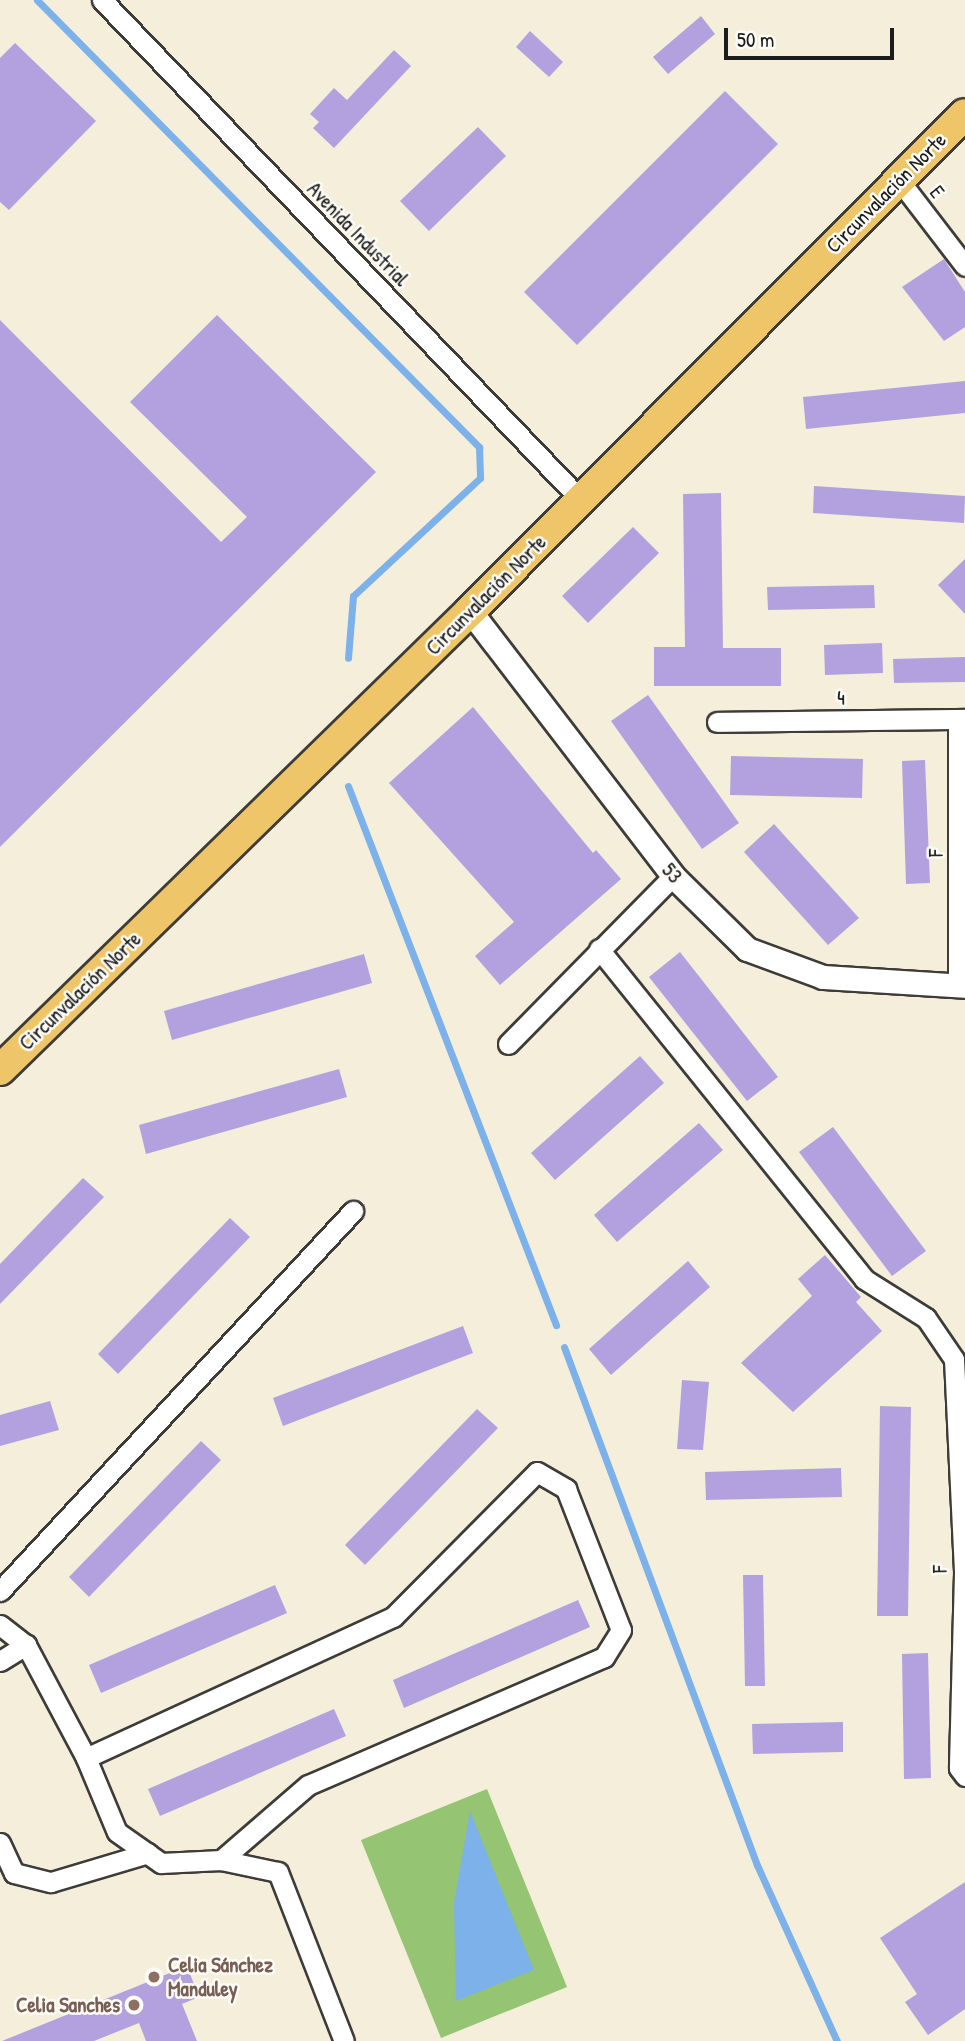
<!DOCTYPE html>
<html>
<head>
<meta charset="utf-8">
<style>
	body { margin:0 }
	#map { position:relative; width:965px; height:2041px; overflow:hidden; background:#f5eeda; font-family:"Patrick Hand",sans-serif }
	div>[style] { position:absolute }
	.green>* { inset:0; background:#95c473 }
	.water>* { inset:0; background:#7cb1ea }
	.stream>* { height:7px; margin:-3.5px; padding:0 3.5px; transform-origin:3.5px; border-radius:3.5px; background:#7cb1ea }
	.building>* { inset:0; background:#b3a1df }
	.roads { filter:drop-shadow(2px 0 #3d3c38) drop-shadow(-2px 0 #3d3c38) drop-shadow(0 2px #3d3c38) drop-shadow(0 -2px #3d3c38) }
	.minor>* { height:19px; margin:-9.5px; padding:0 9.5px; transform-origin:9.5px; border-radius:9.5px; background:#fff }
	.tertiary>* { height:23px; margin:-11.5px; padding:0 11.5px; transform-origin:11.5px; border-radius:11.5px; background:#fff }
	.primary>* { height:30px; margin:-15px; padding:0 15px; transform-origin:15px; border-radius:15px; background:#eec569 }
	.dots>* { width:19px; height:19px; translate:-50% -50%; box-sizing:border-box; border:4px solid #fdfcf7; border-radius:50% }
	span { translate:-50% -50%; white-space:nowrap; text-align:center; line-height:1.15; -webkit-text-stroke:5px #fdfcf7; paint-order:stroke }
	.street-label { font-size:21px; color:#1c1c1c }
	.education-label { font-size:21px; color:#785e54; font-weight:700 }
	.left { translate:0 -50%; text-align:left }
	.right { translate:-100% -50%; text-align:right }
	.scale { position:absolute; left:724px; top:28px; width:170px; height:32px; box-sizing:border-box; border:4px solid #1c1c1c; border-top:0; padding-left:9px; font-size:21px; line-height:24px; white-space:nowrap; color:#1c1c1c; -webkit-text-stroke:5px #fdfcf7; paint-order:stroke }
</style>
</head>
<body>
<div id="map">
	<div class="green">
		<div style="clip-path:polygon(487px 1789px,567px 1987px,441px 2038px,361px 1840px)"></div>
	</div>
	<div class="water">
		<div style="clip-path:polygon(470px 1811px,534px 1970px,456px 2001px,454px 1903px)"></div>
	</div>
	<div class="stream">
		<div style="left:37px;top:0;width:629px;rotate:45.32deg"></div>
		<div style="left:479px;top:447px;width:31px;rotate:88deg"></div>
		<div style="left:480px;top:478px;width:173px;rotate:137.1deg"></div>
		<div style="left:353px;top:596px;width:62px;rotate:94.6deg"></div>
		<div style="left:348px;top:786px;width:578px;rotate:68.9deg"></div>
		<div style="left:564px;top:1347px;width:553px;rotate:69.57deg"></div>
		<div style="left:757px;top:1865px;width:193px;rotate:65.6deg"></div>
	</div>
	<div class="building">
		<div style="clip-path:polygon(701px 16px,715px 34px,668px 74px,653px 57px)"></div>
		<div style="clip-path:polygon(530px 31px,563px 62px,549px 77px,516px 47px)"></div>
		<div style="clip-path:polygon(15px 43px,96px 121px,9px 210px,0 202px,0 58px)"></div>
		<div style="clip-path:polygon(394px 50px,411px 66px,334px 148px,313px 128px,319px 122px,310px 114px,334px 88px,347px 100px)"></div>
		<div style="clip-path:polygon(725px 91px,778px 144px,577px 345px,524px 292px)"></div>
		<div style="clip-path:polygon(478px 127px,506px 156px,429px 231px,400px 201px)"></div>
		<div style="clip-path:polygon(944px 259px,965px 292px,965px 327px,944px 341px,902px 287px)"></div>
		<div style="clip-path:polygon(217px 315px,376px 472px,0 847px,0 320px,221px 542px,247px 517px,130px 402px)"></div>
		<div style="clip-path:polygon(965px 381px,965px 413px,806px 429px,803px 397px)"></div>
		<div style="clip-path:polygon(814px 486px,965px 496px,964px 523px,813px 513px)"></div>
		<div style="clip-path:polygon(721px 493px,723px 648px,781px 648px,781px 686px,654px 686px,654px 647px,685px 647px,683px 494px)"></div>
		<div style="clip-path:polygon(633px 527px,659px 553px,588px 623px,562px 596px)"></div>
		<div style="clip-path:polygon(965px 559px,965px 614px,938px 585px)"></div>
		<div style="clip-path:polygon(874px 585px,875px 608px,768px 610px,767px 587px)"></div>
		<div style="clip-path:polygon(882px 643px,883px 673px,825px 675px,824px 645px)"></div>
		<div style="clip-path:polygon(965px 657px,965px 682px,894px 683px,893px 659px)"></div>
		<div style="clip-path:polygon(648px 695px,739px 823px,702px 849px,611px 721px)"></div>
		<div style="clip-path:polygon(473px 707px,593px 853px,596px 850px,621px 879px,500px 985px,475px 956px,514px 922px,389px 783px)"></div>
		<div style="clip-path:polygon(731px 756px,863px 759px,862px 798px,730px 795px)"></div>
		<div style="clip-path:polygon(925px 760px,930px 883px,906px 884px,902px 761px)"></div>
		<div style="clip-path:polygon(774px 824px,859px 918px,828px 945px,744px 852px)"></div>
		<div style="clip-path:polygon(680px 952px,778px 1077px,747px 1101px,649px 977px)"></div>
		<div style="clip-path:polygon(364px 954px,372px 983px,172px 1040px,164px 1011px)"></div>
		<div style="clip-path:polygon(640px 1056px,664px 1083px,555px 1180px,531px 1153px)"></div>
		<div style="clip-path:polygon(339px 1069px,347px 1097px,146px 1154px,139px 1125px)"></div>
		<div style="clip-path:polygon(699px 1123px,723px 1150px,617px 1242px,594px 1215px)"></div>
		<div style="clip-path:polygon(833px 1127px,926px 1251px,892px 1276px,799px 1152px)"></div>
		<div style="clip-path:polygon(83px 1178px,104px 1197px,0 1304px,0 1264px)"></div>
		<div style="clip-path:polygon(230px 1218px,250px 1237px,118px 1374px,98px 1354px)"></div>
		<div style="clip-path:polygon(825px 1255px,861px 1297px,856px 1302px,882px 1331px,793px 1412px,741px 1363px,812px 1296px,798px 1279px)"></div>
		<div style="clip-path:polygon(688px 1261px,710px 1287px,611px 1375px,589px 1349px)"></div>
		<div style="clip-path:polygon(463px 1326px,473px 1353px,283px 1426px,273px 1398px)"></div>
		<div style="clip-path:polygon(682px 1380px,709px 1382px,703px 1450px,677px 1449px)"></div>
		<div style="clip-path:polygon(50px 1401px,59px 1430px,0 1446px,0 1415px)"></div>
		<div style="clip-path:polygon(880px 1406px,911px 1407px,908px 1616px,877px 1616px)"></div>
		<div style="clip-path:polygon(477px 1409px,498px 1428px,365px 1565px,345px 1545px)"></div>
		<div style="clip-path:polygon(201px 1441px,221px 1460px,89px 1597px,69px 1577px)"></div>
		<div style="clip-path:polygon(841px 1468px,842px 1497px,706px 1500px,705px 1472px)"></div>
		<div style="clip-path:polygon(743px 1575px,763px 1575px,765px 1686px,745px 1686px)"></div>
		<div style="clip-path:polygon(275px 1585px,287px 1613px,101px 1693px,89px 1665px)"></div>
		<div style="clip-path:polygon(578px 1600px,590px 1627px,404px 1708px,393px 1680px)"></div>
		<div style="clip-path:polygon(928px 1653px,931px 1778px,904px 1779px,902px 1654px)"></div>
		<div style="clip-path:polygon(334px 1709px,346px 1736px,160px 1816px,148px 1789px)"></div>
		<div style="clip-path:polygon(843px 1722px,843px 1752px,753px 1754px,752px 1724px)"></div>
		<div style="clip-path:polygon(965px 1882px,965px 2009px,928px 2035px,905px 2002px,917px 1994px,880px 1938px)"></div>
		<div style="clip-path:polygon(187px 1966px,199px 1997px,182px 2004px,197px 2041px,146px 2041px,139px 2023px,94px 2041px,2px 2041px)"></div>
	</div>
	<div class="roads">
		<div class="minor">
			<div style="left:102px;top:0;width:692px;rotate:46.23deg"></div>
			<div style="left:899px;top:180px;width:108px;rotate:52.5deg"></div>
			<div style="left:717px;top:722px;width:248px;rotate:-0.7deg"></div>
			<div style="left:599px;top:949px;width:423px;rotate:51.2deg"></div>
			<div style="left:864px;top:1279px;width:73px;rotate:32.2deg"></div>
			<div style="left:926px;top:1318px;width:50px;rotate:55.7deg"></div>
			<div style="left:954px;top:1359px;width:214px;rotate:87.3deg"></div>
			<div style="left:964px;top:1573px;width:195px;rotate:91.5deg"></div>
			<div style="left:959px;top:1768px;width:10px;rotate:53deg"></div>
			<div style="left:958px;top:987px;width:268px;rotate:-90deg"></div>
			<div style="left:508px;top:1044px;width:235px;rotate:-45.5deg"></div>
			<div style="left:0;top:1591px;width:519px;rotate:-47.11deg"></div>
			<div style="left:0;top:1625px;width:33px;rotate:38deg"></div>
			<div style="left:26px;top:1645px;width:128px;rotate:62deg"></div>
			<div style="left:86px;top:1758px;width:80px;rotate:67.3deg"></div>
			<div style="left:117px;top:1832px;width:54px;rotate:35.2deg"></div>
			<div style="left:161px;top:1863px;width:60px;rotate:-2.9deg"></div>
			<div style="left:221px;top:1860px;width:58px;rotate:11.9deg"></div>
			<div style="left:278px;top:1872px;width:181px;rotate:68.7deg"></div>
			<div style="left:0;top:1661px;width:31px;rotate:-32deg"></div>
			<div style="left:86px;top:1758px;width:338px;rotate:-24.7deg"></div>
			<div style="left:393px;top:1617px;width:204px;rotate:-45.2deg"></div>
			<div style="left:537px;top:1472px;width:34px;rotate:30deg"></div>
			<div style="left:566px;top:1489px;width:151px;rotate:68.7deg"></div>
			<div style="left:621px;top:1630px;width:32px;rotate:122deg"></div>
			<div style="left:604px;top:1657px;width:322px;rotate:156.6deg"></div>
			<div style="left:308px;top:1785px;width:115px;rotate:139.2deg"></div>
			<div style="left:0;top:1843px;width:33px;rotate:65deg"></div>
			<div style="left:14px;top:1873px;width:38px;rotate:14deg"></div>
			<div style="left:51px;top:1882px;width:101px;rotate:-16.6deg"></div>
		</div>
		<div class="tertiary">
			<div style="left:470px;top:611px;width:334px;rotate:52.5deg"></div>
			<div style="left:673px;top:876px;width:104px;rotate:44.6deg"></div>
			<div style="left:747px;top:949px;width:81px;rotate:20.2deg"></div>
			<div style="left:823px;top:977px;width:142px;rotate:3.6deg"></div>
		</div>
		<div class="primary">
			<div style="left:0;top:1070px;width:657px;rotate:-44.32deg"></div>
			<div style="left:470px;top:611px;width:701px;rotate:-45.12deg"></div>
		</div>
	</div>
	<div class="dots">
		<div style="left:154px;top:1977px;background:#8d6e63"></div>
		<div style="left:134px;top:2005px;background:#8d6e63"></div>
	</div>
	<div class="street-label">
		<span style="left:937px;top:192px;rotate:52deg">E</span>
		<span style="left:886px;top:193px;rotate:-45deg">Circunvalación Norte</span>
		<span style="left:358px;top:234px;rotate:46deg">Avenida Industrial</span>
		<span style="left:486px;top:595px;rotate:-45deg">Circunvalación Norte</span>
		<span style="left:841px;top:698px;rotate:-1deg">4</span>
		<span style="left:936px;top:853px;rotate:-90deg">F</span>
		<span style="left:672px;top:873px;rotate:49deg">53</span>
		<span style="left:80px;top:991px;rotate:-44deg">Circunvalación Norte</span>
		<span style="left:940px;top:1569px;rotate:-91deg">F</span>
	</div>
	<div class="education-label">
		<span class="left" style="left:168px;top:1977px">Celia Sánchez<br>Manduley</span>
		<span class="right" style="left:120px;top:2005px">Celia Sanches</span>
	</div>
	<div class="scale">50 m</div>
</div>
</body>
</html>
